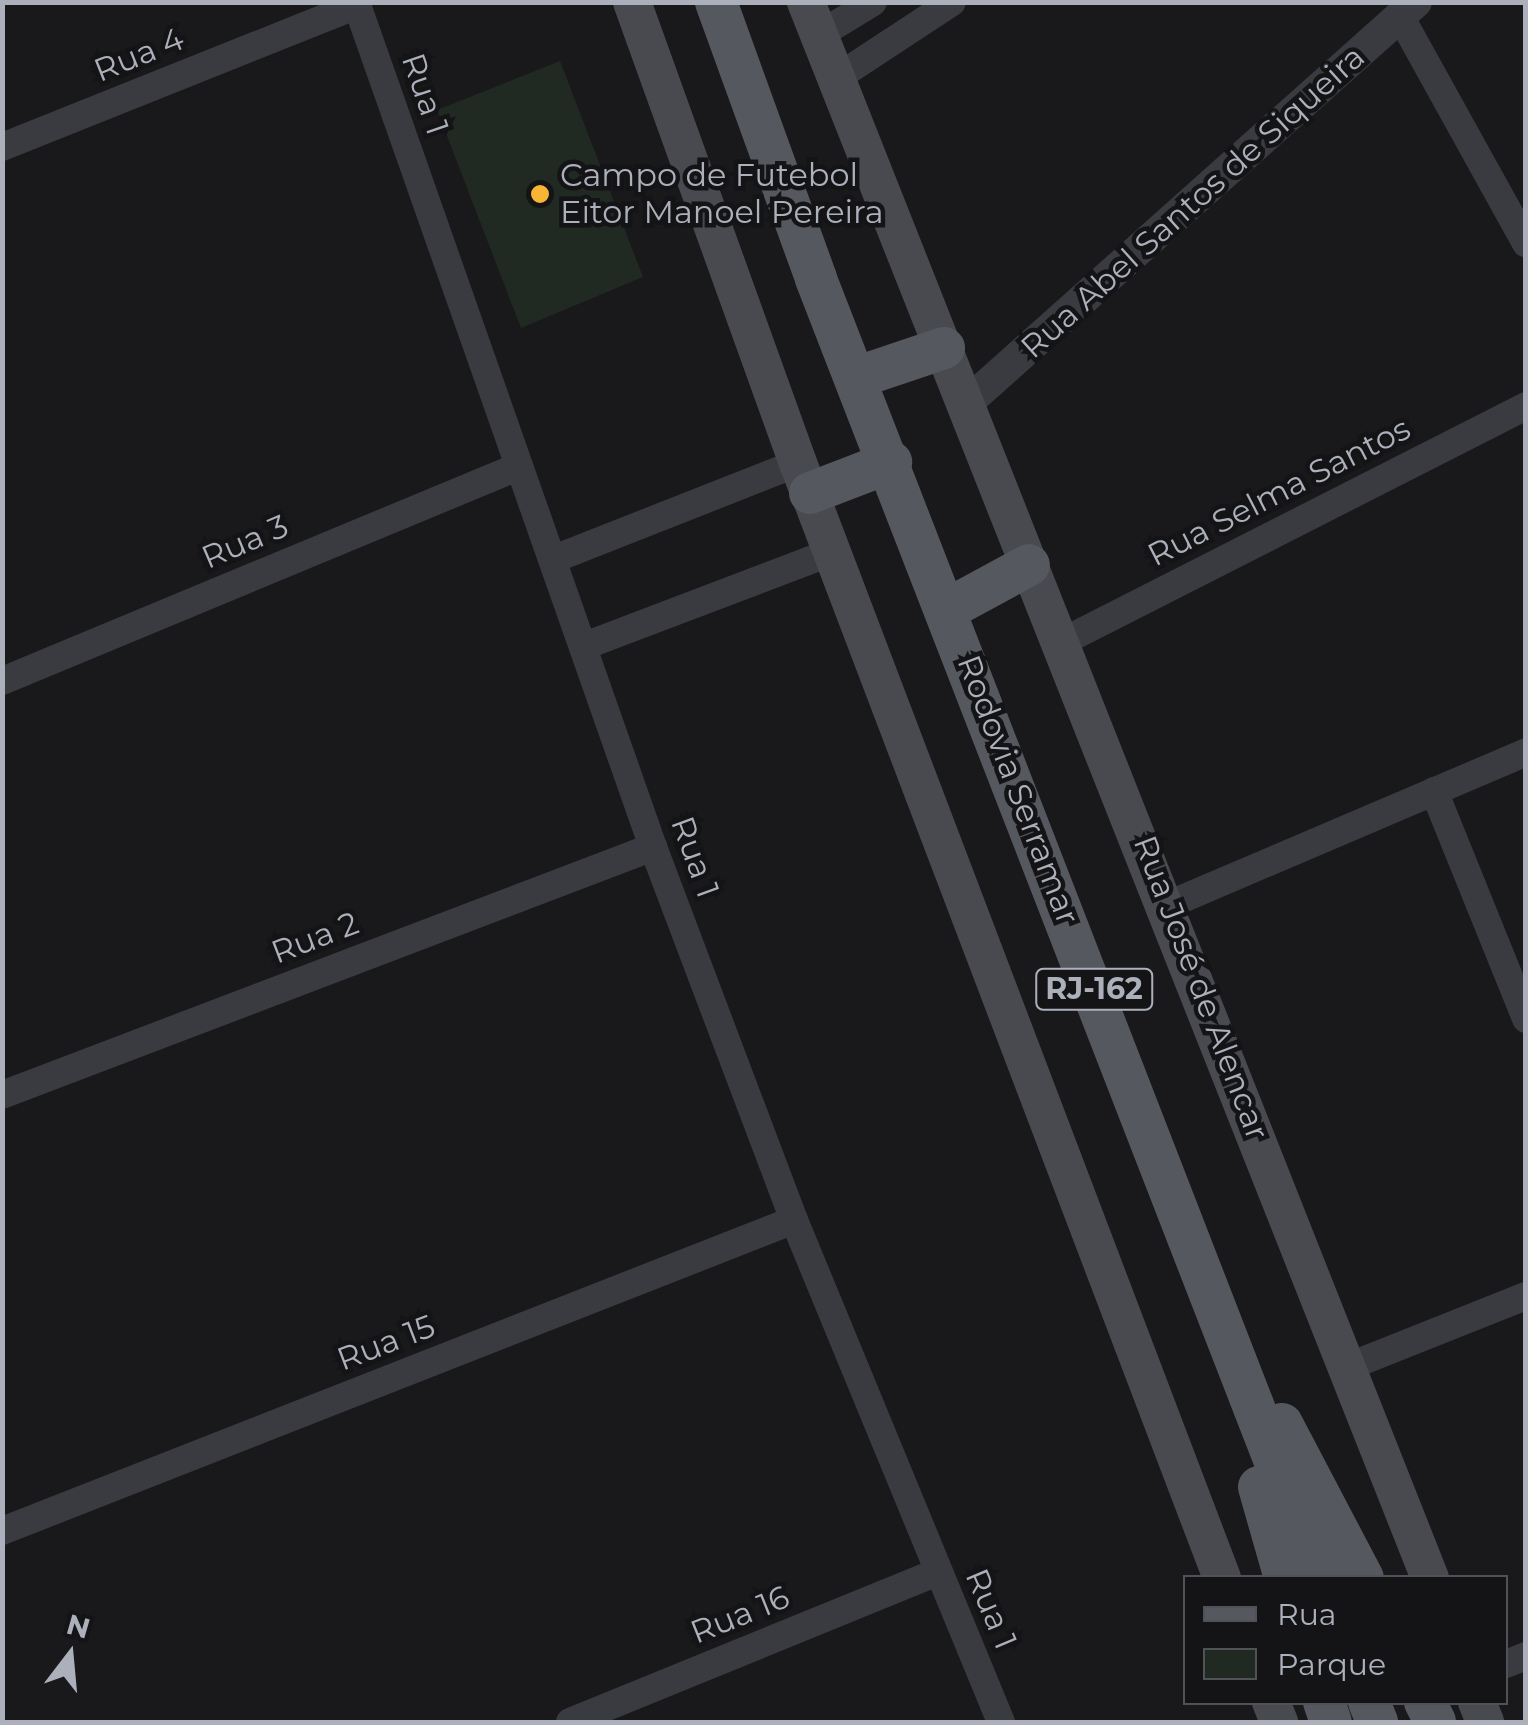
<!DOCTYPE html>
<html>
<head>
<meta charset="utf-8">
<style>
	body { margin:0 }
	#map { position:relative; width:1528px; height:1725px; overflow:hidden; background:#19191b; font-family:Montserrat,sans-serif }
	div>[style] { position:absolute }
	.green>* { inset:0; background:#202a22 }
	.minor>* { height:28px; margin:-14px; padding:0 14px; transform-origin:14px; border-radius:14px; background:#3a3b40 }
	.tertiary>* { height:32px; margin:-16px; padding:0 16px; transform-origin:16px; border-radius:16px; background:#3a3b40 }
	.secondary>* { height:38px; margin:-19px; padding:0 19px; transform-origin:19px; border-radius:19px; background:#484a50 }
	.primary>* { height:42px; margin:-21px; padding:0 21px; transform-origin:21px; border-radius:21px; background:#56585f }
	.dots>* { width:28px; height:28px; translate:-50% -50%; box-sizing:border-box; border:5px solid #141416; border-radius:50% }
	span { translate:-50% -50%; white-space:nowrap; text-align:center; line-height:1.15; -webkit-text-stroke:9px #141416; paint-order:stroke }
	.shield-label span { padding:2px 8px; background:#141416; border:2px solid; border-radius:8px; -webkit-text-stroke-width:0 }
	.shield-label { font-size:30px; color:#abb0bb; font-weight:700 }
	.street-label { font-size:32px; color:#abb0bb }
	.poi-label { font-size:32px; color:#abb0bb }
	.left { translate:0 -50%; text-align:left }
	.frame { position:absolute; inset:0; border:5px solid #abb0bb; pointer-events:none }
	.legend { position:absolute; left:1183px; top:1575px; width:325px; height:130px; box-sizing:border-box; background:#141416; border:2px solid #505258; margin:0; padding:12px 18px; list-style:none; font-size:30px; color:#abb0bb }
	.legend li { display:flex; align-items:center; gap:20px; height:50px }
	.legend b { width:50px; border:2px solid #505258 }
	.north { position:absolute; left:20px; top:1605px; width:100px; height:100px; -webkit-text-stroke:8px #141416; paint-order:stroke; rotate:16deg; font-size:28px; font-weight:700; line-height:40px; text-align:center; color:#abb0bb }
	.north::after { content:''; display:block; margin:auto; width:35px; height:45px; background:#abb0bb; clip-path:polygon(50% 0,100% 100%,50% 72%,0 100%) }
</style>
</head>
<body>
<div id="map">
	<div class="green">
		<div style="clip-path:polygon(560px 61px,643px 277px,521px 328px,437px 110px)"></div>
	</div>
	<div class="minor">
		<div style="left:356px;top:2px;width:896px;rotate:70.63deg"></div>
		<div style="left:653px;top:847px;width:399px;rotate:69.3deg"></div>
		<div style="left:794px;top:1220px;width:543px;rotate:67.59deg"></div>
		<div style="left:1400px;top:16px;width:260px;rotate:61deg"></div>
		<div style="left:819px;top:35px;width:63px;rotate:-31.4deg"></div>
		<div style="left:838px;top:77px;width:136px;rotate:-33.3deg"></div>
		<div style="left:2px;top:147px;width:382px;rotate:-21.8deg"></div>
		<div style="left:554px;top:559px;width:262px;rotate:-21.5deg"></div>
		<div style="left:1064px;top:641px;width:518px;rotate:-26.96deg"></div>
		<div style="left:587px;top:645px;width:262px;rotate:-20.8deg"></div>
		<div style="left:2px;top:681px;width:555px;rotate:-22.55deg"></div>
		<div style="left:1434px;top:791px;width:246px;rotate:68deg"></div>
		<div style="left:1168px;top:905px;width:389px;rotate:-23.1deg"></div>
		<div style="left:2px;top:1095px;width:697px;rotate:-20.85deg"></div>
		<div style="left:1350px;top:1366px;width:189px;rotate:-21.7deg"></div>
		<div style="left:2px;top:1531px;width:851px;rotate:-21.44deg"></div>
		<div style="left:1506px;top:1664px;width:22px;rotate:-22deg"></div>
		<div style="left:570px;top:1722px;width:396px;rotate:-22.2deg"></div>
	</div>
	<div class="tertiary">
		<div style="left:969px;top:401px;width:599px;rotate:-41.75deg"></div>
	</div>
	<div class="secondary">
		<div style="left:632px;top:2px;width:490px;rotate:70.2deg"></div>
		<div style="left:798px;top:463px;width:1193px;rotate:69.18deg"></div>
		<div style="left:806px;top:2px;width:1695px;rotate:68.4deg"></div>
		<div style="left:1271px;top:1702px;width:22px;rotate:68deg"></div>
		<div style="left:1477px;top:1702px;width:22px;rotate:68deg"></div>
	</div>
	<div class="primary">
		<div style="left:716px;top:2px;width:294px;rotate:70.1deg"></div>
		<div style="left:816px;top:279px;width:1393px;rotate:68.79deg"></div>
		<div style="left:855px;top:378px;width:94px;rotate:-18.6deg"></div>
		<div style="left:810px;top:493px;width:87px;rotate:-20.9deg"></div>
		<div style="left:948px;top:609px;width:92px;rotate:-28.5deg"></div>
		<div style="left:1282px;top:1424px;width:174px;rotate:62.3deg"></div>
		<div style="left:1259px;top:1487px;width:95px;rotate:74.1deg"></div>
		<div style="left:1324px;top:1702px;width:21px;rotate:71deg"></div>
		<div style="left:1369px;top:1702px;width:22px;rotate:68deg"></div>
		<div style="left:1425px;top:1702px;width:22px;rotate:63deg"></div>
	</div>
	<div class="dots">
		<div style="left:540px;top:194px;background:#f8b534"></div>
	</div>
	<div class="shield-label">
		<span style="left:1094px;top:989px">RJ-162</span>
	</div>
	<div class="street-label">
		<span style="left:139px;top:55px;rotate:-22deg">Rua 4</span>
		<span style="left:425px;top:94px;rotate:71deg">Rua 1</span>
		<span style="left:1193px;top:202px;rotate:-42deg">Rua Abel Santos de Siqueira</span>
		<span style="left:1279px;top:492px;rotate:-27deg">Rua Selma Santos</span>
		<span style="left:245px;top:542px;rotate:-23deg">Rua 3</span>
		<span style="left:1018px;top:790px;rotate:69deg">Rodovia Serramar</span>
		<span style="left:695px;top:857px;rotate:70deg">Rua 1</span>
		<span style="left:315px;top:938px;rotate:-21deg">Rua 2</span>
		<span style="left:1201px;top:988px;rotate:69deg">Rua José de Alencar</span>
		<span style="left:386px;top:1343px;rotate:-21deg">Rua 15</span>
		<span style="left:991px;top:1609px;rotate:67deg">Rua 1</span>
		<span style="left:740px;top:1615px;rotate:-22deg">Rua 16</span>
	</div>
	<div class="poi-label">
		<span class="left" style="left:560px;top:194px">Campo de Futebol<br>Eitor Manoel Pereira</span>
	</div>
	<div class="frame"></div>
	<ul class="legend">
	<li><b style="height:12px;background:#56585f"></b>Rua</li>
	<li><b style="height:28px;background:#202a22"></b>Parque</li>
	</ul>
	<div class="north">N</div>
</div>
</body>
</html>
